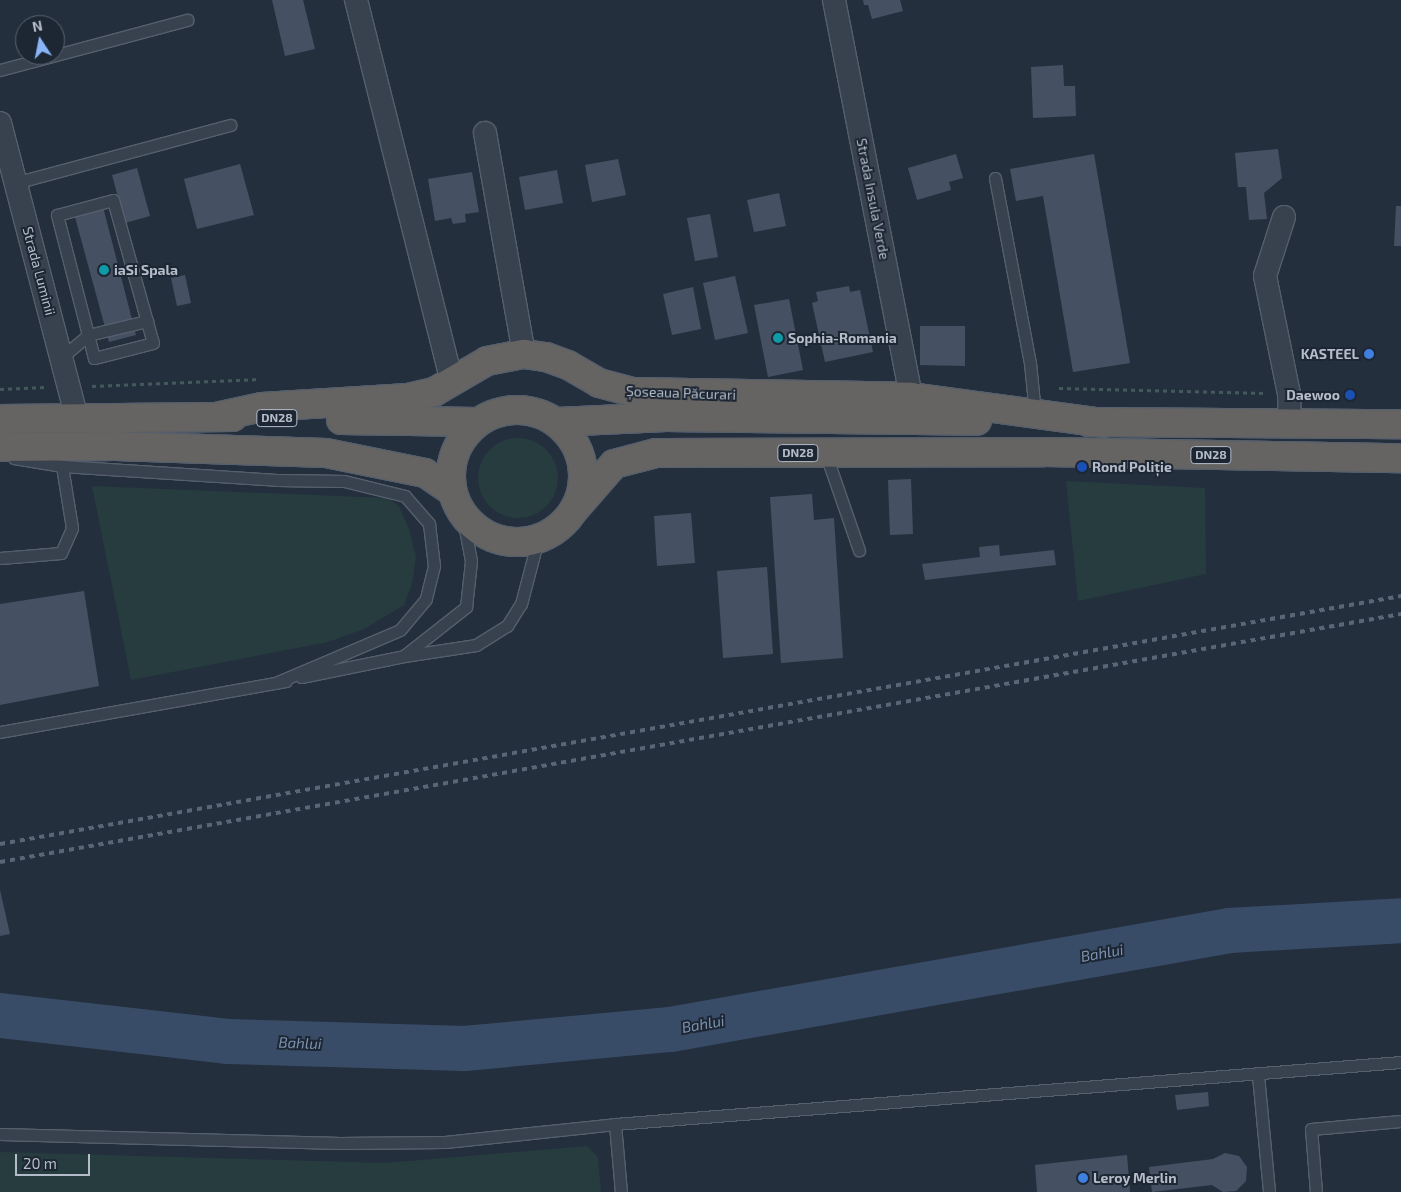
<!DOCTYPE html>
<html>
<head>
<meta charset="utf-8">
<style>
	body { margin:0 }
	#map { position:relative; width:1401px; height:1192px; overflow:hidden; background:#242f3e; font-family:"Exo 2",sans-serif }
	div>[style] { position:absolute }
	.green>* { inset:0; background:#263c3f }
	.round { border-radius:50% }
	.river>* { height:45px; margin:-22.5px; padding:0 22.5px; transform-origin:22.5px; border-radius:22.5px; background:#394c67 }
	.building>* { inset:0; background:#455162 }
	.path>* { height:3px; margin-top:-1.5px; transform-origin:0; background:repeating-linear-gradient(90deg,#44595c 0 4px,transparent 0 8px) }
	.roads { filter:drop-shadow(1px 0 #565f6c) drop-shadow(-1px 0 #565f6c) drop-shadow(0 1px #565f6c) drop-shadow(0 -1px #565f6c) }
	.service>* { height:11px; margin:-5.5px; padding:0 5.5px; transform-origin:5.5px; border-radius:5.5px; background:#38414e }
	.minor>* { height:22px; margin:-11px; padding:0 11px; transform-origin:11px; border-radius:11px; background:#38414e }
	.trunk>* { height:28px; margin:-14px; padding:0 14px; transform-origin:14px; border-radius:14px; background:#656462 }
	.trunk>.ring { margin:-14px; padding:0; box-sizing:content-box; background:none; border:28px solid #656462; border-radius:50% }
	.rail>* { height:4px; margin-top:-2px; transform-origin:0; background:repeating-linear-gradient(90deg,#5a6575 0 5px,transparent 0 10px) }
	.dots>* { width:14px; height:14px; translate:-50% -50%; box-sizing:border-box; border:2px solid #1d2633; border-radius:50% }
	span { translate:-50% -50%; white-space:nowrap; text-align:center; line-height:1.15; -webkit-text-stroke:4px #1d2633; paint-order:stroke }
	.shield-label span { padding:1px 4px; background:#1d2633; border:1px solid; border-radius:4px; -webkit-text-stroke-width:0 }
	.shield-label { font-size:12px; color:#b4bcc9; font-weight:700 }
	.street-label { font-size:14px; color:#b4bcc9 }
	.poi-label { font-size:14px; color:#b4bcc9; font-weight:700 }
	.left { translate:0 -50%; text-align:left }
	.right { translate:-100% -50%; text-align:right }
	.water-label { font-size:15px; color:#7c92b1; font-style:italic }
	.north { position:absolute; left:15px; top:15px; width:50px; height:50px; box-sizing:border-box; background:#1d2633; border:1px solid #59626f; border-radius:50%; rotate:349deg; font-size:14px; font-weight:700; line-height:20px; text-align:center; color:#b4bcc9 }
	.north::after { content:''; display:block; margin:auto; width:18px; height:22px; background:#8ab4f8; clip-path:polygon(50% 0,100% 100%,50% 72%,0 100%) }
	.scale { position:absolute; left:15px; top:1154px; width:75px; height:22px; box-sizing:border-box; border:2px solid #b4bcc9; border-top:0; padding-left:6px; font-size:15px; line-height:18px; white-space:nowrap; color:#b4bcc9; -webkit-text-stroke:4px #1d2633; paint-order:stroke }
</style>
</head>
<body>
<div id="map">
	<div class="green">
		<div class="round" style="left:478px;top:438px;width:80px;height:80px"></div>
		<div style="clip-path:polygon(1066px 481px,1205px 488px,1206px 574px,1078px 601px)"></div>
		<div style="clip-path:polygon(92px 486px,387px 498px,399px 506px,409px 529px,416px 557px,412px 584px,404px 605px,364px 629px,328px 642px,131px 680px)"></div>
		<div style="clip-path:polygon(587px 1146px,598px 1157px,601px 1192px,0 1192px,0 1152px,386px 1163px)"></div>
	</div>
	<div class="river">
		<div style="left:0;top:1015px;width:228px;rotate:6.5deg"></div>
		<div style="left:227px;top:1041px;width:237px;rotate:1.7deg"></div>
		<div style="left:464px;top:1048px;width:207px;rotate:-5.3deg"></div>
		<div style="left:670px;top:1029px;width:568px;rotate:-10.04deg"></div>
		<div style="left:1229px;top:930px;width:172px;rotate:-3.3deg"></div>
	</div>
	<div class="building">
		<div style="clip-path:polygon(272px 0,303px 0,315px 49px,285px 56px)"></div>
		<div style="clip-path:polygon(863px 0,900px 0,903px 11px,872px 19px,868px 5px,864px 5px)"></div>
		<div style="clip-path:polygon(1063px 65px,1064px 86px,1075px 86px,1076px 116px,1033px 118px,1031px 67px)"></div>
		<div style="clip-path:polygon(1278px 149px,1282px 178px,1264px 193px,1267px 219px,1249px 220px,1246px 187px,1238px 187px,1235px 153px)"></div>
		<div style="clip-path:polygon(956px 154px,963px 178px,949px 182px,951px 190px,917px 200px,908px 168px)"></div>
		<div style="clip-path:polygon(1094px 154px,1130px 363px,1073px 372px,1043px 196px,1016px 201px,1010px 169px)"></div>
		<div style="clip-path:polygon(618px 159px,626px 195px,592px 202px,585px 165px)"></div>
		<div style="clip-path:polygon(240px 164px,254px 215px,197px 229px,184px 179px)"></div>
		<div style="clip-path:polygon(137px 168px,150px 216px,125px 223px,112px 175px)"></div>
		<div style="clip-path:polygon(557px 170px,563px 203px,525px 210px,519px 177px)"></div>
		<div style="clip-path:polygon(472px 172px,479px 212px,465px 214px,466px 222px,453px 224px,451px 218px,435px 221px,428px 179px)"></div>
		<div style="clip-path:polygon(779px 193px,786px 226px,754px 232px,747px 200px)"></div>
		<div style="clip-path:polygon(101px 199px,136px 335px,109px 342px,72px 206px)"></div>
		<div style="clip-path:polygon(1396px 206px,1401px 206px,1401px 246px,1394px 246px)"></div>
		<div style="clip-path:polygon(710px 214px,718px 257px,695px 261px,687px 218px)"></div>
		<div style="clip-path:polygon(185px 275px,191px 303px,177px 306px,171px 278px)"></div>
		<div style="clip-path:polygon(735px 276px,748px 333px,715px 340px,703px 283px)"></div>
		<div style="clip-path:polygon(849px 286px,850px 292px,860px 290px,873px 352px,825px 362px,812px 303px,818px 301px,816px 292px)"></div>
		<div style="clip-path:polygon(693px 287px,701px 329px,672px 335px,663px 294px)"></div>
		<div style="clip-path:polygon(789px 299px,803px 370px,768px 377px,754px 305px)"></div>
		<div style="clip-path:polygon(920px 326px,965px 326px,965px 366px,920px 365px)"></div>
		<div style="clip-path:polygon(911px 479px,913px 534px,890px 535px,888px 480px)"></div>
		<div style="clip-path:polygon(812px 494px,814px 520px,834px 518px,843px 658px,781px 663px,770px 497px)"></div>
		<div style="clip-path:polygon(691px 513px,695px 563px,657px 566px,654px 516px)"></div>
		<div style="clip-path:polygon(999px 545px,1000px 556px,1054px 550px,1056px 565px,925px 580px,922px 564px,980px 557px,979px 547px)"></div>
		<div style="clip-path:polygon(767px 567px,773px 654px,723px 658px,717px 571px)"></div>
		<div style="clip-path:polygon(84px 591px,99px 686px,0 705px,0 604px)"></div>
		<div style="clip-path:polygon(0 890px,10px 934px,0 936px)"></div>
		<div style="clip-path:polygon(1208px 1092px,1209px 1106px,1177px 1110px,1175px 1095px)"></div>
		<div style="clip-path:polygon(1225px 1153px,1239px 1156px,1247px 1167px,1246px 1181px,1236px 1191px,1223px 1192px,1212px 1185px,1152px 1192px,1149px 1167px,1213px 1159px)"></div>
		<div style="clip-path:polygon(1127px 1155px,1130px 1192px,1037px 1192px,1035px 1165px)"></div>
	</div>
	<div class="path">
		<div style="left:92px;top:386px;width:166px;rotate:-2.4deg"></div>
		<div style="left:1059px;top:388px;width:206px;rotate:1.4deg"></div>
		<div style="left:0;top:389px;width:46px;rotate:-2.5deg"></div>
	</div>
	<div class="roads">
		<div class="service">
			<div style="left:0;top:70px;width:194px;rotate:-15deg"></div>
			<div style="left:995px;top:178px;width:188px;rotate:79.3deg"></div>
			<div style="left:1030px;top:363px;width:50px;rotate:84.3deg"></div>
			<div style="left:15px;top:183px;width:223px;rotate:-15.1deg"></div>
			<div style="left:113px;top:200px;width:148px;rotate:74.4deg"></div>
			<div style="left:153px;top:343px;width:61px;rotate:165.7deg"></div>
			<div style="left:94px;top:358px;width:148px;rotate:-104.5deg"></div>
			<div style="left:57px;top:215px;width:58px;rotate:-15deg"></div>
			<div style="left:62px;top:357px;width:34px;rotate:-40deg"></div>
			<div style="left:88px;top:335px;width:61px;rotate:-13.3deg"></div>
			<div style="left:825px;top:452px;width:104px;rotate:70.9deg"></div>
			<div style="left:14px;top:458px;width:49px;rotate:9.5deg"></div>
			<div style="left:62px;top:466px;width:215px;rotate:3.7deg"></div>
			<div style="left:277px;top:480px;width:67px;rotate:0.9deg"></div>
			<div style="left:344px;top:481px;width:63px;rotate:13.8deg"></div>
			<div style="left:405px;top:496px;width:37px;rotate:49deg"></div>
			<div style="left:429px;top:524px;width:42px;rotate:83.2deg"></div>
			<div style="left:434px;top:566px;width:34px;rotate:104deg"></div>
			<div style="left:426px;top:599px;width:40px;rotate:130deg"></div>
			<div style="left:400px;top:630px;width:133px;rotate:156.9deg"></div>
			<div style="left:0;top:558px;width:61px;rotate:-4.7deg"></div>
			<div style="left:61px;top:553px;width:27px;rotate:-66deg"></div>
			<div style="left:72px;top:528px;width:63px;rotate:-99.2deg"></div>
			<div style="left:405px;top:655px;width:78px;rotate:-38.2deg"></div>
			<div style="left:466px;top:607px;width:46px;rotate:-83.8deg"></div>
			<div style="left:471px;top:561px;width:49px;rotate:-100.6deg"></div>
			<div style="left:301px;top:677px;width:105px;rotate:-11.5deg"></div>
			<div style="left:404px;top:656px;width:73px;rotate:-8.7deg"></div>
			<div style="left:476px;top:645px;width:36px;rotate:-32deg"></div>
			<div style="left:507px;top:626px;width:26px;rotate:-58deg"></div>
			<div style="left:521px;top:604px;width:67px;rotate:-75.3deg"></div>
			<div style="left:0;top:732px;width:290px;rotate:-10.1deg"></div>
			<div style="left:1258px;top:1075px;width:118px;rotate:84.6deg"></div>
			<div style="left:615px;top:1124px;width:68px;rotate:85deg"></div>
			<div style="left:0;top:1134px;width:340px;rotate:1.5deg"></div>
			<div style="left:340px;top:1143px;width:105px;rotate:-0.5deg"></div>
			<div style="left:445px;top:1142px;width:171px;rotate:-6deg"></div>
			<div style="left:615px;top:1124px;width:788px;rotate:-4.51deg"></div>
			<div style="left:1316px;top:1192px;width:63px;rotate:-94.5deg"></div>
			<div style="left:1311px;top:1129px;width:90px;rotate:-5.1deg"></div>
		</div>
		<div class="minor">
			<div style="left:356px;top:0;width:395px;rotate:75.9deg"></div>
			<div style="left:834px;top:0;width:404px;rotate:79deg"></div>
			<div style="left:0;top:123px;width:306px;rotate:75.4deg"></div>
			<div style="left:485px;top:133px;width:224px;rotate:80deg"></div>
			<div style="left:1284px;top:217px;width:62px;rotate:107.9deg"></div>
			<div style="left:1265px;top:276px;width:120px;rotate:78.5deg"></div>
			<div style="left:1289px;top:394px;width:29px;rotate:88deg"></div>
		</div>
		<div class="trunk">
			<div class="ring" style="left:451px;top:410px;width:104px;height:104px"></div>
			<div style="left:216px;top:417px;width:47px;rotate:-12.3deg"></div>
			<div style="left:262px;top:407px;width:146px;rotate:-3.5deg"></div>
			<div style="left:408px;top:398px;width:27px;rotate:-13deg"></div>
			<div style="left:434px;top:392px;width:61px;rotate:-30.3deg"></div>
			<div style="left:487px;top:361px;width:38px;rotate:-11deg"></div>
			<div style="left:524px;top:354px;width:22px;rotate:8deg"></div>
			<div style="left:546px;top:357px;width:23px;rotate:20deg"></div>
			<div style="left:568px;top:365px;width:36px;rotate:30deg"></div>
			<div style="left:599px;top:383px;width:34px;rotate:15deg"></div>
			<div style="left:632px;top:392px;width:279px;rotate:1deg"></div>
			<div style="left:911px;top:397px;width:195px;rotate:7.7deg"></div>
			<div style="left:0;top:419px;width:233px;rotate:-0.5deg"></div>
			<div style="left:341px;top:420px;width:136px;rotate:0.8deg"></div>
			<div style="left:557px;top:422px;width:109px;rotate:-2.6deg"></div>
			<div style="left:666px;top:417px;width:311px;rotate:0.7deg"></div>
			<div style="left:1088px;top:422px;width:313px;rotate:0.4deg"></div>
			<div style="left:0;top:447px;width:116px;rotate:-0.5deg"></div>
			<div style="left:116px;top:446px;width:210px;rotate:1.9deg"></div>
			<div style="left:326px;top:453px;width:101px;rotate:11.4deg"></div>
			<div style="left:425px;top:473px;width:32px;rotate:34deg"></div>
			<div style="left:574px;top:510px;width:61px;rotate:-49deg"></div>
			<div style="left:614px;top:464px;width:43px;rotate:-14.7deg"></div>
			<div style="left:656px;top:453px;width:388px;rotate:-0.1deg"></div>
			<div style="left:1044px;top:452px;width:357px;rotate:1deg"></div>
		</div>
	</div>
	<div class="rail">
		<div style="left:0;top:844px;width:1423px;rotate:-10.04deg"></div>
		<div style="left:0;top:862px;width:1423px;rotate:-10.04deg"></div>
	</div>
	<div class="dots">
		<div style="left:104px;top:270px;background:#0f9aa8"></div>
		<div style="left:778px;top:338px;background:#0f9aa8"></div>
		<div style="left:1369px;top:354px;background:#3f7fe0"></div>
		<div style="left:1350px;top:395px;background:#1a4fb4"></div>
		<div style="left:1082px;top:467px;background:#1a4fb4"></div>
		<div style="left:1083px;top:1178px;background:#3f7fe0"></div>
	</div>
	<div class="shield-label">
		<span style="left:277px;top:418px">DN28</span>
		<span style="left:798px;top:453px">DN28</span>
		<span style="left:1211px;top:455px">DN28</span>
	</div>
	<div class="street-label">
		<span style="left:873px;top:199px;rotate:79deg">Strada Insula Verde</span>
		<span style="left:39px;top:271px;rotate:75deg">Strada Luminii</span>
		<span style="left:681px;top:393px;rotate:2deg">Șoseaua Păcurari</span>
	</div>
	<div class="poi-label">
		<span class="left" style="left:114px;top:270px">iaSi Spala</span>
		<span class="left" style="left:788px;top:338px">Sophia-Romania</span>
		<span class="right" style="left:1359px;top:354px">KASTEEL</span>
		<span class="right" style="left:1340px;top:395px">Daewoo</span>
		<span class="left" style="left:1092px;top:467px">Rond Poliție</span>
		<span class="left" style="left:1093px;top:1178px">Leroy Merlin</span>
	</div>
	<div class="water-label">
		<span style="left:1102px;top:953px;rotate:-10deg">Bahlui</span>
		<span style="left:703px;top:1024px;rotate:-10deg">Bahlui</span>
		<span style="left:300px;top:1043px;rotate:2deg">Bahlui</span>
	</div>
	<div class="north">N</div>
	<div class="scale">20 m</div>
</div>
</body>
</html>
